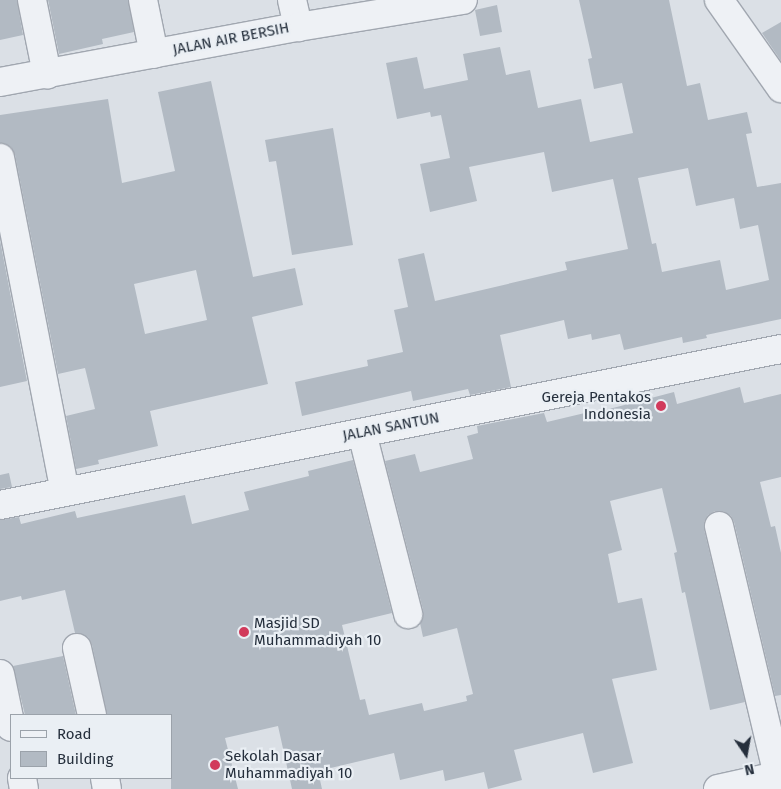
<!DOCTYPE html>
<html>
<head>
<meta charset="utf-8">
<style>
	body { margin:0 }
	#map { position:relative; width:781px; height:789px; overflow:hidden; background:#dbe0e6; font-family:"Fira Sans",sans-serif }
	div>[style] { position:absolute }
	.building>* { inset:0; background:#b2bac3 }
	.roads { filter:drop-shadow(1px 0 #a1a7b0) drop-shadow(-1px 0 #a1a7b0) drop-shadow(0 1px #a1a7b0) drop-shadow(0 -1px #a1a7b0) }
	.minor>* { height:28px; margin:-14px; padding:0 14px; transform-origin:14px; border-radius:14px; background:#eef1f5 }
	.dots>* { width:14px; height:14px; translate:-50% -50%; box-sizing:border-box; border:2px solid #eaeff4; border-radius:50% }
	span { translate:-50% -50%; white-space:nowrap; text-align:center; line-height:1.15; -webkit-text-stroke:4.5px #eaeff4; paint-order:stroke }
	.street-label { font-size:15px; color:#252f3c }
	.poi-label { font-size:15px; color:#252f3c }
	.right { translate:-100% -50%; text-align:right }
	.left { translate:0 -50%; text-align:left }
	.legend { position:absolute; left:10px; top:714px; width:162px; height:65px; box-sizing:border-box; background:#eaeff4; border:1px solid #9ba2aa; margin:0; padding:6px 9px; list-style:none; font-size:15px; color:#252f3c }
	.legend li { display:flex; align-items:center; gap:10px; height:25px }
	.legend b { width:25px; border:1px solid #9ba2aa }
	.north { position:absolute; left:721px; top:729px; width:50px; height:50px; -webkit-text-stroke:4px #eaeff4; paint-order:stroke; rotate:168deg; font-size:14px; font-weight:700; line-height:20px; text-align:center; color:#252f3c }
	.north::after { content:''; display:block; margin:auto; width:18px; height:22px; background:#252f3c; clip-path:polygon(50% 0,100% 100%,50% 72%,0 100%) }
</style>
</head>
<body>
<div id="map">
	<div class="building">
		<div style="clip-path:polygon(0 0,17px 0,23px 35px,0 40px)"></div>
		<div style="clip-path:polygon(48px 0,128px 0,134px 32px,102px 39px,103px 44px,59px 54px)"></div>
		<div style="clip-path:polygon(evenodd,579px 0,669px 0,687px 86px,700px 83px,708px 120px,747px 112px,752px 133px,746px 134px,757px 187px,781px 183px,781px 319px,706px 335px,707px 338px,683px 343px,682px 337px,624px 350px,620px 334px,592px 340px,591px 334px,568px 339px,564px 320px,500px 335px,511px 387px,470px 395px,468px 389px,413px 401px,411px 391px,302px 416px,295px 382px,368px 366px,367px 360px,403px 352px,394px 310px,408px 307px,398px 259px,424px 253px,435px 301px,567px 270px,565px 262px,628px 249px,613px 179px,552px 192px,544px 152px,469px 167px,477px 201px,430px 212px,420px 164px,450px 158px,441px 115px,431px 117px,430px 112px,397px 119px,386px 63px,417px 57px,424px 89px,468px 80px,463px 54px,500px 47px,506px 75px,530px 70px,538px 108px,581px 99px,590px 142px,633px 133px,622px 83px,594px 89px,588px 59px,592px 58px,579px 0,688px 168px,696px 206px,734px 198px,740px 229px,758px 225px,769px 280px,726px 290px,720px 260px,662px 272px,656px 243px,652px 244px,638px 178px,688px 168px)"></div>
		<div style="clip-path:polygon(497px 5px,502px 32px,480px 36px,475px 10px)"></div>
		<div style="clip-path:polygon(781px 22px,781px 61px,762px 33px)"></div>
		<div style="clip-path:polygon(evenodd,211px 81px,253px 277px,295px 268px,303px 305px,252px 317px,268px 384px,150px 411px,158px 446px,98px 460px,99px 464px,76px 469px,66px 416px,95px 409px,85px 368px,58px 374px,15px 155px,11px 147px,0 143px,0 115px,108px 99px,122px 183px,175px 171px,158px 92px,211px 81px,196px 270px,207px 320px,145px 334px,134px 284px,196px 270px)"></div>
		<div style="clip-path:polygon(333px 128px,353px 245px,292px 255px,276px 161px,269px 162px,265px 140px)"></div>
		<div style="clip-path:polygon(0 240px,27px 381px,0 387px)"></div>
		<div style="clip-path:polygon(740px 387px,744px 403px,781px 394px,781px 477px,760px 482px,771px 527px,775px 526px,781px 553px,781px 695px,775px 696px,734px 522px,731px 516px,723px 511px,715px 511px,708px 515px,704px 522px,704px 529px,745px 702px,710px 710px,685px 592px,682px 593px,674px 553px,677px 552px,662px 488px,610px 501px,622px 550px,608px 554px,618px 603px,642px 598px,657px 670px,612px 679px,633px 763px,593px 773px,583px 733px,514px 750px,522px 780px,488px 789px,484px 772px,445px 781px,443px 770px,400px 780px,394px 753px,318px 771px,322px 789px,292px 789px,278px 726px,225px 738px,238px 789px,171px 789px,171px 715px,107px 715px,92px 645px,88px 637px,75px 633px,65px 590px,22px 600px,21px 596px,0 601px,0 520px,19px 517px,21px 524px,75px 511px,77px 518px,185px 495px,192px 524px,249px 510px,244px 492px,309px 476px,308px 471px,353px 460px,392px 613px,342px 625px,360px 700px,365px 699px,369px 715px,422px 703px,424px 711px,467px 701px,466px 696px,473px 694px,457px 628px,423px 637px,420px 623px,423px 610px,385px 461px,415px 454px,420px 472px,473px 459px,467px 436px,478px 433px,477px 426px,544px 413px,547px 422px,589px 412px,590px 414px,674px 392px,677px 404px)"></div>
		<div style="clip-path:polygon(9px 473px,12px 487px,0 489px,0 475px)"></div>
		<div style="clip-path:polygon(63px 656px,76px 715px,25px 715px,13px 666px)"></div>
	</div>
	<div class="roads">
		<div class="minor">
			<div style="left:32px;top:0;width:76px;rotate:78.5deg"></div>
			<div style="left:143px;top:0;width:55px;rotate:78.5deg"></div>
			<div style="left:292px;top:0;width:28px;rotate:77deg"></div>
			<div style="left:719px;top:0;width:108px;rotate:54.8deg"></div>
			<div style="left:0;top:82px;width:303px;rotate:-10.5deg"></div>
			<div style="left:298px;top:27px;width:167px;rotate:-9.3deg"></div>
			<div style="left:0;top:158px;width:340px;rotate:79deg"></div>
			<div style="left:362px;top:433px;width:187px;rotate:75.7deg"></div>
			<div style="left:0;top:505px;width:796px;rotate:-11.3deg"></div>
			<div style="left:719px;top:526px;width:256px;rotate:76.7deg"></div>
			<div style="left:77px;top:648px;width:69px;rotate:77.4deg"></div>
			<div style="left:0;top:674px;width:54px;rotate:78.3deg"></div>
			<div style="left:22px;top:778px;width:11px;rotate:80deg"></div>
			<div style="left:105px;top:778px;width:11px;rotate:80deg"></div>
			<div style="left:718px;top:789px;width:65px;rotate:-12.5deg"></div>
		</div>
	</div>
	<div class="dots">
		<div style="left:661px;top:406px;background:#d13a5b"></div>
		<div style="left:244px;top:632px;background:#d13a5b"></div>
		<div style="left:215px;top:765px;background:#d13a5b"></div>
	</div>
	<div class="street-label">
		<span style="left:231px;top:39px;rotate:-11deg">JALAN AIR BERSIH</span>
		<span style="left:391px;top:427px;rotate:-11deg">JALAN SANTUN</span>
	</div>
	<div class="poi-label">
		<span class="right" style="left:651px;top:406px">Gereja Pentakos<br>Indonesia</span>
		<span class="left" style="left:254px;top:632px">Masjid SD<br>Muhammadiyah 10</span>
		<span class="left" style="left:225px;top:765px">Sekolah Dasar<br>Muhammadiyah 10</span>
	</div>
	<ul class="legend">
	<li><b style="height:6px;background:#eef1f5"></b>Road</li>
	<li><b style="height:14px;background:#b2bac3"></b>Building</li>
	</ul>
	<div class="north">N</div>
</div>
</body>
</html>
